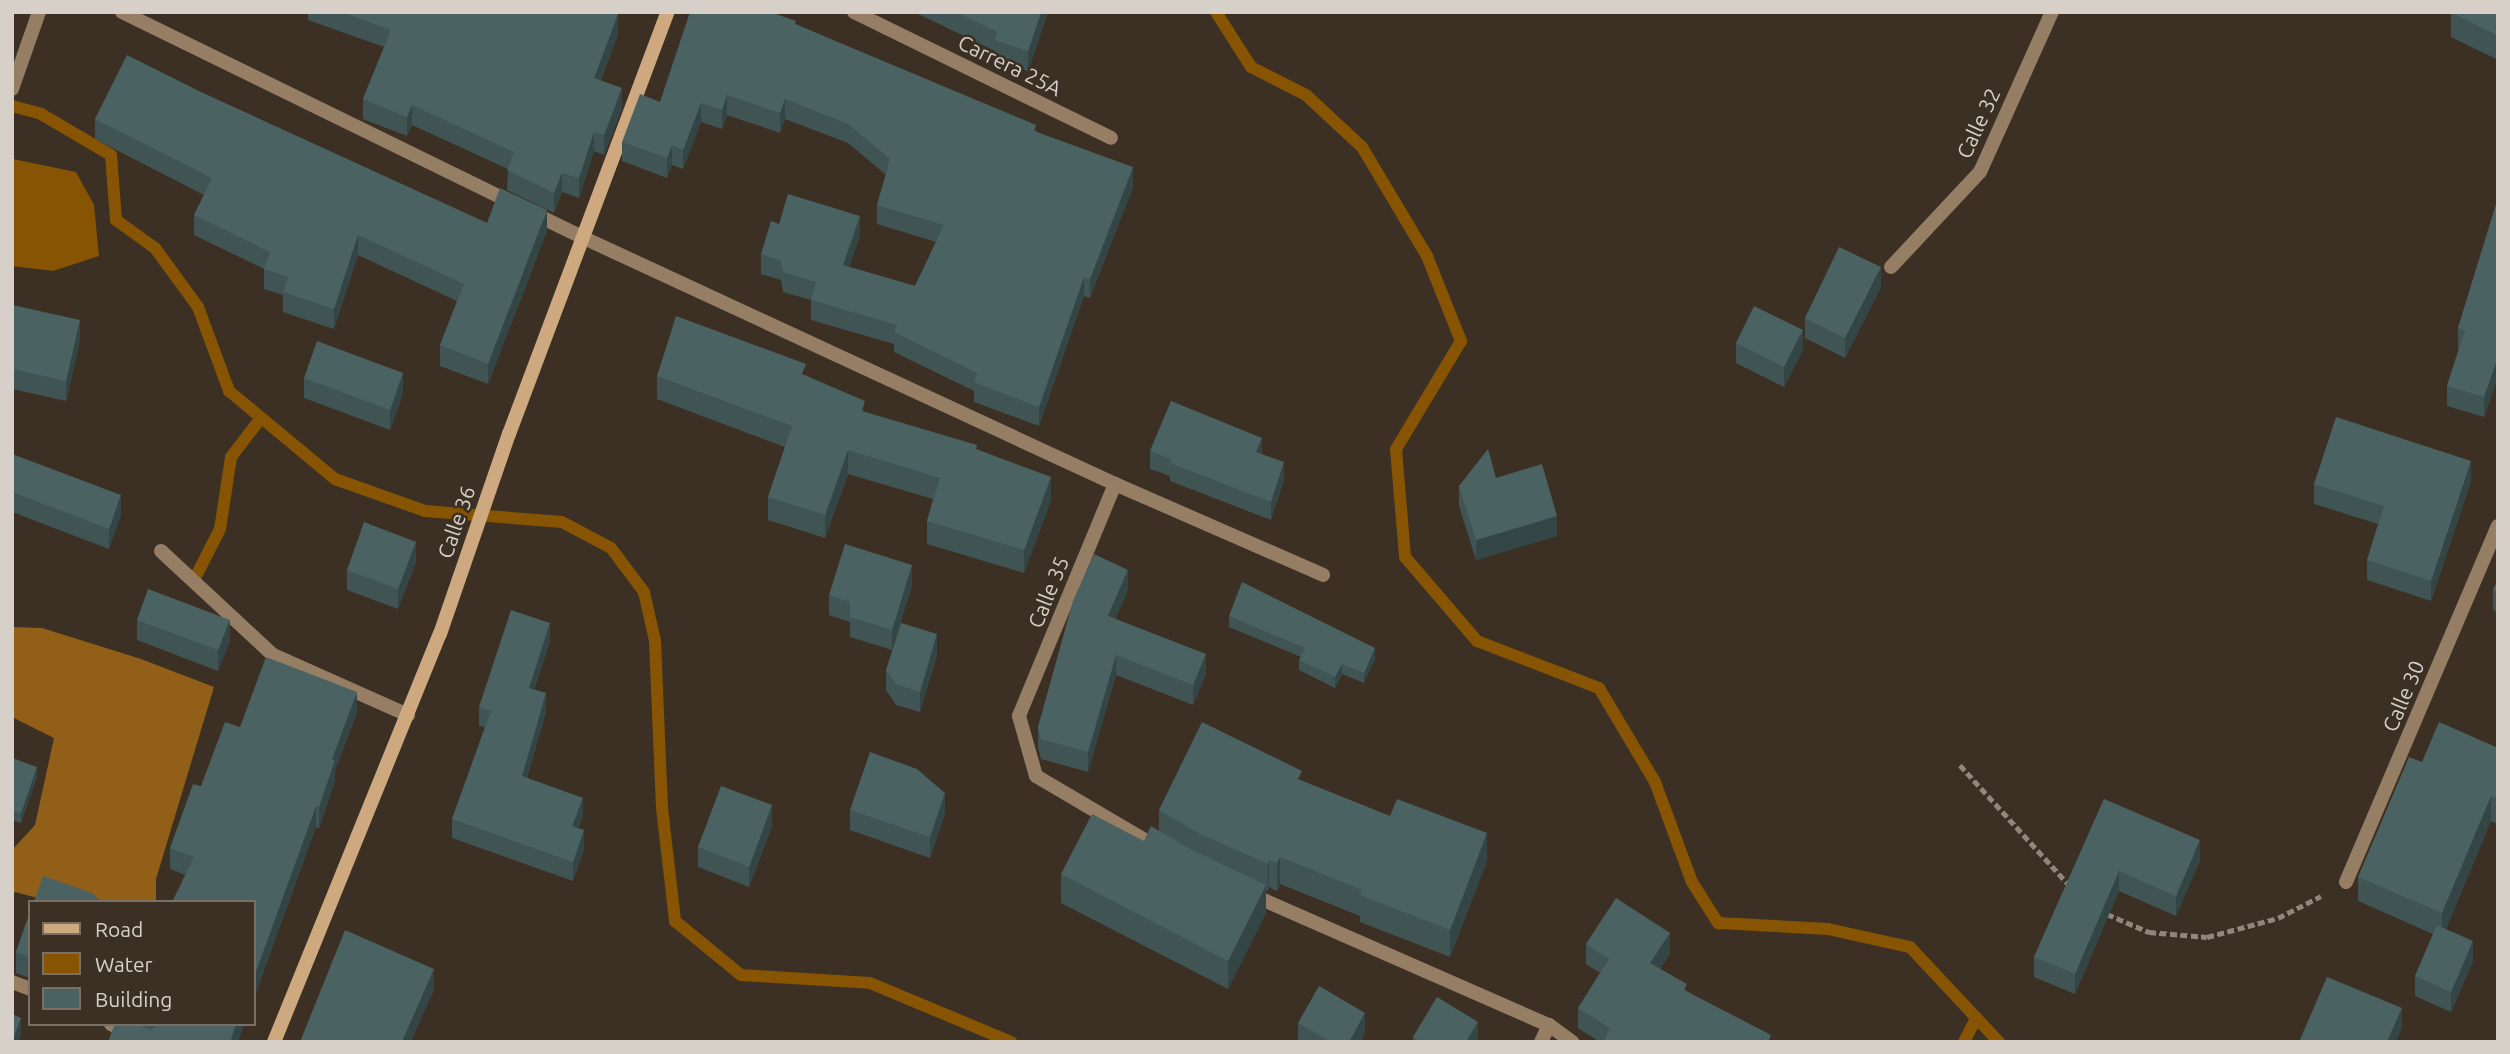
<!DOCTYPE html>
<html>
<head>
<meta charset="utf-8">
<style>
	body { margin:0 }
	#map { position:relative; width:2510px; height:1054px; overflow:hidden; background:#3b3023; font-family:Ubuntu,sans-serif }
	div>[style] { position:absolute }
	.forest>* { inset:0; background:#925f18 }
	.water>* { inset:0; background:#865403 }
	.stream>* { height:12px; margin:-6px; padding:0 6px; transform-origin:6px; border-radius:6px; background:#865403 }
	.path>* { height:4.5px; margin-top:-2.25px; transform-origin:0; background:repeating-linear-gradient(90deg,#90877c 0 7px,transparent 0 10.5px) }
	.street>* { height:14px; margin:-7px; padding:0 7px; transform-origin:7px; border-radius:7px; background:#957e64 }
	.secondary>* { height:14px; margin:-7px; padding:0 7px; transform-origin:7px; border-radius:7px; background:#cea87e }
	.wall>* { inset:0; background:#405454 }
	.shaded-wall>* { inset:0; background:#344545 }
	.building>* { inset:0; background:#4b6262 }
	span { translate:-50% -50%; white-space:nowrap; text-align:center; line-height:1.15; -webkit-text-stroke:5px #3b3023; paint-order:stroke }
	.street-label { font-size:21px; color:#d7d0c8 }
	.frame { position:absolute; inset:0; border:14px solid #d7d0c8; pointer-events:none }
	.legend { position:absolute; left:28px; top:900px; width:228px; height:126px; box-sizing:border-box; background:#3b3023; border:2px solid #797065; margin:0; padding:9px 12px; list-style:none; font-size:21px; color:#d7d0c8 }
	.legend li { display:flex; align-items:center; gap:14px; height:35px }
	.legend b { width:35px; border:2px solid #797065 }
</style>
</head>
<body>
<div id="map">
	<div class="forest">
		<div style="clip-path:polygon(12px 627px,42px 628px,141px 659px,214px 687px,156px 879px,156px 902px,53px 902px,15px 892px,12px 896px,12px 850px,35px 825px,54px 738px,12px 717px)"></div>
	</div>
	<div class="water">
		<div style="clip-path:polygon(13px 159px,76px 172px,94px 205px,99px 256px,53px 271px,12px 266px)"></div>
	</div>
	<div class="stream">
		<div style="left:1216px;top:12px;width:65px;rotate:57.5deg"></div>
		<div style="left:1251px;top:67px;width:62px;rotate:27deg"></div>
		<div style="left:1306px;top:95px;width:76px;rotate:42.9deg"></div>
		<div style="left:1362px;top:147px;width:127px;rotate:59.2deg"></div>
		<div style="left:1427px;top:256px;width:92px;rotate:68.2deg"></div>
		<div style="left:1461px;top:341px;width:126px;rotate:121deg"></div>
		<div style="left:1396px;top:449px;width:108px;rotate:85.2deg"></div>
		<div style="left:1405px;top:557px;width:111px;rotate:49.4deg"></div>
		<div style="left:1477px;top:641px;width:131px;rotate:21.1deg"></div>
		<div style="left:1599px;top:688px;width:109px;rotate:59.2deg"></div>
		<div style="left:1655px;top:782px;width:107px;rotate:69.7deg"></div>
		<div style="left:1692px;top:882px;width:49px;rotate:57.6deg"></div>
		<div style="left:1718px;top:923px;width:110px;rotate:3.1deg"></div>
		<div style="left:1828px;top:929px;width:84px;rotate:12.4deg"></div>
		<div style="left:1910px;top:947px;width:130px;rotate:46.9deg"></div>
		<div style="left:12px;top:106px;width:30px;rotate:15deg"></div>
		<div style="left:41px;top:114px;width:81px;rotate:30.4deg"></div>
		<div style="left:111px;top:155px;width:65px;rotate:85.6deg"></div>
		<div style="left:116px;top:220px;width:48px;rotate:35.7deg"></div>
		<div style="left:155px;top:248px;width:73px;rotate:53.9deg"></div>
		<div style="left:198px;top:307px;width:90px;rotate:69.7deg"></div>
		<div style="left:229px;top:391px;width:138px;rotate:39.7deg"></div>
		<div style="left:335px;top:479px;width:96px;rotate:19.6deg"></div>
		<div style="left:425px;top:511px;width:137px;rotate:4.6deg"></div>
		<div style="left:562px;top:522px;width:55px;rotate:28deg"></div>
		<div style="left:611px;top:548px;width:55px;rotate:53.1deg"></div>
		<div style="left:644px;top:592px;width:50px;rotate:77.3deg"></div>
		<div style="left:655px;top:641px;width:167px;rotate:87.6deg"></div>
		<div style="left:662px;top:808px;width:114px;rotate:83.4deg"></div>
		<div style="left:675px;top:921px;width:85px;rotate:39.3deg"></div>
		<div style="left:741px;top:975px;width:129px;rotate:3.5deg"></div>
		<div style="left:870px;top:983px;width:153px;rotate:22.7deg"></div>
		<div style="left:195px;top:578px;width:55px;rotate:-63deg"></div>
		<div style="left:220px;top:529px;width:73px;rotate:-81.3deg"></div>
		<div style="left:231px;top:457px;width:49px;rotate:-52.4deg"></div>
		<div style="left:1964px;top:1042px;width:27px;rotate:-63deg"></div>
	</div>
	<div class="path">
		<div style="left:1960px;top:765px;width:164px;rotate:47.7deg"></div>
		<div style="left:2107px;top:914px;width:46px;rotate:23.2deg"></div>
		<div style="left:2149px;top:932px;width:58px;rotate:4.9deg"></div>
		<div style="left:2207px;top:937px;width:73px;rotate:-15deg"></div>
		<div style="left:2278px;top:918px;width:48px;rotate:-27.1deg"></div>
	</div>
	<div class="street">
		<div style="left:122px;top:12px;width:514px;rotate:26.07deg"></div>
		<div style="left:584px;top:238px;width:585px;rotate:24.86deg"></div>
		<div style="left:1115px;top:484px;width:227px;rotate:23.6deg"></div>
		<div style="left:854px;top:12px;width:286px;rotate:26.1deg"></div>
		<div style="left:12px;top:89px;width:82px;rotate:-70.7deg"></div>
		<div style="left:1891px;top:267px;width:130px;rotate:-46.9deg"></div>
		<div style="left:1980px;top:172px;width:175px;rotate:-65.8deg"></div>
		<div style="left:1115px;top:484px;width:251px;rotate:112.5deg"></div>
		<div style="left:1019px;top:716px;width:62px;rotate:74.2deg"></div>
		<div style="left:1036px;top:776px;width:144px;rotate:30.5deg"></div>
		<div style="left:161px;top:551px;width:153px;rotate:42.9deg"></div>
		<div style="left:273px;top:655px;width:148px;rotate:24deg"></div>
		<div style="left:2346px;top:882px;width:387px;rotate:-66.9deg"></div>
		<div style="left:1250px;top:894px;width:326px;rotate:23.7deg"></div>
		<div style="left:1549px;top:1025px;width:29px;rotate:36deg"></div>
		<div style="left:12px;top:982px;width:19px;rotate:21deg"></div>
		<div style="left:111px;top:1024px;width:44px;rotate:24.2deg"></div>
		<div style="left:1541px;top:1042px;width:19px;rotate:-65deg"></div>
	</div>
	<div class="secondary">
		<div style="left:274px;top:1042px;width:440px;rotate:-67.9deg"></div>
		<div style="left:440px;top:634px;width:212px;rotate:-71deg"></div>
		<div style="left:509px;top:434px;width:451px;rotate:-69.4deg"></div>
	</div>
	<div class="wall">
		<div style="clip-path:polygon(308px 12px,613px 12px,618px 34px,601px 80px,622px 108px,604px 155px,594px 151px,579px 198px,562px 192px,554px 213px,507px 190px,508px 169px,412px 125px,407px 136px,363px 119px,363px 99px,384px 47px,308px 20px)"></div>
		<div style="clip-path:polygon(914px 12px,1048px 12px,1028px 71px,995px 60px,995px 51px)"></div>
		<div style="clip-path:polygon(2451px 12px,2498px 12px,2498px 60px,2451px 37px)"></div>
		<div style="clip-path:polygon(796px 24px,1036px 131px,1133px 187px,1090px 298px,1084px 296px,1039px 426px,974px 402px,974px 391px,894px 352px,894px 344px,811px 320px,811px 300px,783px 292px,781px 280px,761px 274px,761px 254px,779px 224px,860px 236px,849px 267px,915px 286px,936px 242px,877px 224px,877px 205px,886px 175px,848px 143px,785px 119px,780px 133px,727px 115px,722px 129px,701px 122px,683px 169px,672px 165px,667px 178px,622px 161px,622px 142px)"></div>
		<div style="clip-path:polygon(205px 94px,487px 223px,547px 231px,488px 384px,440px 366px,440px 345px,457px 301px,358px 255px,334px 329px,283px 312px,283px 295px,264px 289px,264px 269px,194px 235px,194px 215px,204px 195px,95px 139px,95px 119px)"></div>
		<div style="clip-path:polygon(2498px 198px,2498px 377px,2484px 417px,2447px 406px,2447px 386px,2459px 348px,2458px 348px,2458px 328px)"></div>
		<div style="clip-path:polygon(1881px 287px,1845px 358px,1805px 338px,1805px 318px)"></div>
		<div style="clip-path:polygon(12px 305px,80px 340px,66px 401px,12px 389px)"></div>
		<div style="clip-path:polygon(1736px 343px,1803px 350px,1784px 387px,1736px 363px)"></div>
		<div style="clip-path:polygon(806px 375px,865px 412px,977px 450px,1051px 500px,1024px 573px,927px 544px,927px 521px,933px 499px,848px 474px,825px 538px,768px 520px,768px 497px,785px 447px,657px 399px,657px 376px)"></div>
		<div style="clip-path:polygon(304px 378px,403px 393px,390px 430px,304px 398px)"></div>
		<div style="clip-path:polygon(1150px 451px,1262px 454px,1284px 480px,1271px 520px,1170px 481px,1170px 476px,1150px 469px)"></div>
		<div style="clip-path:polygon(12px 454px,121px 515px,109px 549px,12px 512px)"></div>
		<div style="clip-path:polygon(1496px 478px,1557px 536px,1476px 560px,1459px 506px,1459px 486px)"></div>
		<div style="clip-path:polygon(2471px 481px,2431px 601px,2367px 580px,2367px 560px,2378px 524px,2314px 504px,2314px 484px)"></div>
		<div style="clip-path:polygon(416px 562px,398px 609px,347px 590px,347px 570px)"></div>
		<div style="clip-path:polygon(2498px 580px,2498px 612px,2493px 610px,2493px 590px)"></div>
		<div style="clip-path:polygon(912px 586px,892px 650px,850px 637px,850px 622px,829px 615px,829px 595px)"></div>
		<div style="clip-path:polygon(1128px 590px,1115px 619px,1206px 674px,1193px 705px,1116px 675px,1088px 772px,1041px 759px,1038px 747px,1038px 727px)"></div>
		<div style="clip-path:polygon(1229px 616px,1375px 659px,1364px 683px,1342px 674px,1335px 688px,1299px 670px,1299px 660px,1301px 657px,1229px 627px)"></div>
		<div style="clip-path:polygon(137px 620px,230px 640px,218px 671px,137px 640px)"></div>
		<div style="clip-path:polygon(550px 641px,534px 690px,546px 712px,527px 778px,583px 816px,578px 828px,584px 849px,573px 881px,452px 838px,452px 819px,485px 727px,479px 726px,479px 707px)"></div>
		<div style="clip-path:polygon(937px 655px,920px 712px,896px 705px,886px 690px,886px 670px)"></div>
		<div style="clip-path:polygon(357px 713px,335px 770px,335px 781px,319px 828px,316px 827px,254px 998px,254px 902px,170px 869px,170px 848px,201px 786px,240px 727px)"></div>
		<div style="clip-path:polygon(2498px 748px,2498px 824px,2491px 821px,2446px 929px,2473px 961px,2451px 1012px,2415px 996px,2415px 976px,2433px 934px,2358px 901px,2358px 877px,2422px 762px)"></div>
		<div style="clip-path:polygon(12px 758px,37px 777px,21px 823px,12px 820px)"></div>
		<div style="clip-path:polygon(1302px 781px,1487px 861px,1450px 957px,1360px 922px,1360px 916px,1280px 884px,1277px 891px,1269px 887px,1268px 891px,1266px 890px,1266px 913px,1228px 989px,1061px 903px,1061px 874px,1144px 841px,1159px 831px,1159px 810px)"></div>
		<div style="clip-path:polygon(2104px 799px,2200px 860px,2176px 916px,2119px 891px,2075px 994px,2034px 977px,2034px 957px)"></div>
		<div style="clip-path:polygon(850px 810px,945px 813px,930px 858px,850px 830px)"></div>
		<div style="clip-path:polygon(772px 826px,749px 887px,698px 867px,698px 847px)"></div>
		<div style="clip-path:polygon(30px 912px,30px 978px,16px 973px,16px 952px)"></div>
		<div style="clip-path:polygon(1586px 944px,1670px 953px,1660px 969px,1687px 991px,1771px 1042px,1600px 1042px,1578px 1028px,1578px 1008px,1600px 973px,1586px 964px)"></div>
		<div style="clip-path:polygon(1298px 1023px,1365px 1033px,1360px 1042px,1298px 1042px)"></div>
		<div style="clip-path:polygon(115px 1024px,244px 1024px,238px 1042px,108px 1042px)"></div>
		<div style="clip-path:polygon(1413px 1037px,1478px 1042px,1413px 1042px)"></div>
	</div>
	<div class="shaded-wall">
		<div style="clip-path:polygon(1041px 12px,1048px 12px,1028px 71px,1028px 51px)"></div>
		<div style="clip-path:polygon(618px 14px,618px 34px,594px 97px,594px 78px)"></div>
		<div style="clip-path:polygon(622px 88px,622px 108px,604px 155px,604px 135px)"></div>
		<div style="clip-path:polygon(727px 95px,727px 115px,722px 129px,722px 110px)"></div>
		<div style="clip-path:polygon(785px 99px,785px 119px,780px 133px,780px 113px)"></div>
		<div style="clip-path:polygon(701px 103px,701px 122px,683px 169px,683px 150px)"></div>
		<div style="clip-path:polygon(412px 105px,412px 125px,407px 136px,407px 117px)"></div>
		<div style="clip-path:polygon(594px 132px,594px 151px,579px 198px,579px 178px)"></div>
		<div style="clip-path:polygon(672px 145px,672px 165px,667px 178px,667px 158px)"></div>
		<div style="clip-path:polygon(1133px 167px,1133px 187px,1090px 298px,1090px 279px)"></div>
		<div style="clip-path:polygon(562px 173px,562px 192px,554px 213px,554px 193px)"></div>
		<div style="clip-path:polygon(547px 210px,547px 231px,488px 384px,488px 364px)"></div>
		<div style="clip-path:polygon(860px 216px,860px 236px,843px 285px,843px 265px)"></div>
		<div style="clip-path:polygon(358px 235px,358px 255px,334px 329px,334px 309px)"></div>
		<div style="clip-path:polygon(1881px 267px,1881px 287px,1845px 358px,1845px 338px)"></div>
		<div style="clip-path:polygon(1084px 277px,1084px 296px,1039px 426px,1039px 407px)"></div>
		<div style="clip-path:polygon(80px 320px,80px 340px,66px 401px,66px 381px)"></div>
		<div style="clip-path:polygon(1803px 330px,1803px 350px,1784px 387px,1784px 367px)"></div>
		<div style="clip-path:polygon(2498px 357px,2498px 377px,2484px 417px,2484px 397px)"></div>
		<div style="clip-path:polygon(403px 373px,403px 393px,390px 430px,390px 410px)"></div>
		<div style="clip-path:polygon(1262px 438px,1262px 456px,1256px 452px)"></div>
		<div style="clip-path:polygon(848px 450px,848px 474px,825px 538px,825px 515px)"></div>
		<div style="clip-path:polygon(2471px 461px,2471px 481px,2431px 601px,2431px 581px)"></div>
		<div style="clip-path:polygon(1284px 462px,1284px 480px,1271px 520px,1271px 502px)"></div>
		<div style="clip-path:polygon(1051px 477px,1051px 500px,1024px 573px,1024px 550px)"></div>
		<div style="clip-path:polygon(121px 495px,121px 515px,109px 549px,109px 529px)"></div>
		<div style="clip-path:polygon(1557px 516px,1557px 536px,1476px 560px,1476px 540px)"></div>
		<div style="clip-path:polygon(416px 542px,416px 562px,398px 609px,398px 589px)"></div>
		<div style="clip-path:polygon(912px 565px,912px 586px,892px 650px,892px 630px)"></div>
		<div style="clip-path:polygon(1128px 570px,1128px 590px,1108px 636px,1108px 616px)"></div>
		<div style="clip-path:polygon(230px 620px,230px 640px,218px 671px,218px 650px)"></div>
		<div style="clip-path:polygon(550px 623px,550px 641px,529px 707px,529px 688px)"></div>
		<div style="clip-path:polygon(937px 634px,937px 655px,920px 712px,920px 692px)"></div>
		<div style="clip-path:polygon(1375px 648px,1375px 659px,1364px 683px,1364px 673px)"></div>
		<div style="clip-path:polygon(1206px 654px,1206px 674px,1193px 705px,1193px 685px)"></div>
		<div style="clip-path:polygon(1116px 655px,1116px 675px,1088px 772px,1088px 752px)"></div>
		<div style="clip-path:polygon(1342px 664px,1342px 674px,1335px 688px,1335px 677px)"></div>
		<div style="clip-path:polygon(357px 692px,357px 713px,335px 770px,335px 781px,319px 828px,319px 807px,332px 759px)"></div>
		<div style="clip-path:polygon(546px 693px,546px 712px,522px 794px,522px 776px)"></div>
		<div style="clip-path:polygon(37px 767px,37px 777px,21px 823px,21px 813px)"></div>
		<div style="clip-path:polygon(945px 793px,945px 813px,930px 858px,930px 837px)"></div>
		<div style="clip-path:polygon(2491px 796px,2491px 821px,2442px 938px,2442px 913px)"></div>
		<div style="clip-path:polygon(583px 798px,583px 816px,572px 844px,572px 826px)"></div>
		<div style="clip-path:polygon(772px 805px,772px 826px,749px 887px,749px 867px)"></div>
		<div style="clip-path:polygon(316px 806px,316px 827px,254px 998px,254px 977px)"></div>
		<div style="clip-path:polygon(584px 830px,584px 849px,573px 881px,573px 862px)"></div>
		<div style="clip-path:polygon(1487px 833px,1487px 861px,1450px 957px,1450px 930px)"></div>
		<div style="clip-path:polygon(2200px 840px,2200px 860px,2176px 916px,2176px 896px)"></div>
		<div style="clip-path:polygon(1280px 857px,1280px 884px,1277px 891px,1277px 863px)"></div>
		<div style="clip-path:polygon(1269px 860px,1269px 887px,1268px 891px,1268px 864px)"></div>
		<div style="clip-path:polygon(2119px 871px,2119px 891px,2075px 994px,2075px 974px)"></div>
		<div style="clip-path:polygon(1266px 885px,1266px 913px,1228px 989px,1228px 961px)"></div>
		<div style="clip-path:polygon(1670px 933px,1670px 953px,1650px 983px,1650px 963px)"></div>
		<div style="clip-path:polygon(2473px 941px,2473px 961px,2451px 1012px,2451px 992px)"></div>
		<div style="clip-path:polygon(434px 969px,434px 990px,411px 1042px,402px 1042px)"></div>
		<div style="clip-path:polygon(2402px 1008px,2402px 1028px,2396px 1042px,2387px 1042px)"></div>
		<div style="clip-path:polygon(1365px 1013px,1365px 1033px,1360px 1042px,1349px 1042px)"></div>
		<div style="clip-path:polygon(21px 1018px,21px 1035px,19px 1042px,12px 1042px)"></div>
		<div style="clip-path:polygon(1478px 1022px,1478px 1042px,1466px 1042px)"></div>
		<div style="clip-path:polygon(236px 1024px,244px 1024px,238px 1042px,230px 1042px)"></div>
	</div>
	<div class="building">
		<div style="clip-path:polygon(341px 12px,613px 12px,618px 14px,594px 78px,622px 88px,604px 135px,594px 132px,579px 178px,562px 173px,554px 193px,507px 170px,514px 152px,412px 105px,407px 117px,363px 99px,391px 30px)"></div>
		<div style="clip-path:polygon(690px 12px,770px 12px,796px 21px,795px 24px,1036px 125px,1034px 131px,1133px 167px,1090px 279px,1084px 277px,1039px 407px,974px 382px,977px 373px,894px 332px,897px 325px,811px 300px,816px 282px,783px 272px,781px 261px,761px 254px,771px 221px,779px 224px,788px 194px,860px 216px,843px 265px,915px 286px,944px 225px,877px 205px,890px 159px,848px 124px,785px 99px,780px 113px,727px 95px,722px 110px,701px 103px,683px 150px,672px 145px,667px 158px,622px 142px,640px 94px,660px 102px)"></div>
		<div style="clip-path:polygon(956px 12px,1041px 12px,1028px 51px,995px 40px,997px 32px)"></div>
		<div style="clip-path:polygon(2451px 12px,2498px 12px,2498px 36px)"></div>
		<div style="clip-path:polygon(127px 55px,205px 94px,487px 223px,500px 188px,547px 210px,488px 364px,440px 345px,464px 284px,358px 235px,334px 309px,283px 292px,288px 277px,264px 269px,270px 252px,194px 215px,212px 178px,95px 119px)"></div>
		<div style="clip-path:polygon(2498px 198px,2498px 357px,2484px 397px,2447px 386px,2465px 330px,2458px 328px)"></div>
		<div style="clip-path:polygon(1839px 247px,1881px 267px,1845px 338px,1805px 318px)"></div>
		<div style="clip-path:polygon(12px 305px,80px 320px,66px 381px,12px 369px)"></div>
		<div style="clip-path:polygon(1754px 306px,1803px 330px,1784px 367px,1736px 343px)"></div>
		<div style="clip-path:polygon(676px 316px,806px 364px,802px 374px,865px 401px,862px 411px,977px 445px,976px 449px,1051px 477px,1024px 550px,927px 521px,940px 478px,848px 450px,825px 515px,768px 497px,792px 426px,657px 376px)"></div>
		<div style="clip-path:polygon(317px 341px,403px 373px,390px 410px,304px 378px)"></div>
		<div style="clip-path:polygon(1171px 401px,1262px 438px,1256px 452px,1284px 462px,1271px 502px,1170px 463px,1171px 459px,1150px 451px)"></div>
		<div style="clip-path:polygon(2336px 417px,2471px 461px,2431px 581px,2367px 560px,2384px 506px,2314px 484px)"></div>
		<div style="clip-path:polygon(1488px 449px,1496px 478px,1542px 464px,1557px 516px,1476px 540px,1459px 486px)"></div>
		<div style="clip-path:polygon(12px 454px,121px 495px,109px 529px,12px 492px)"></div>
		<div style="clip-path:polygon(364px 522px,416px 542px,398px 589px,347px 570px)"></div>
		<div style="clip-path:polygon(845px 544px,912px 565px,892px 630px,850px 617px,850px 602px,829px 595px)"></div>
		<div style="clip-path:polygon(1094px 554px,1128px 570px,1108px 616px,1206px 654px,1193px 685px,1116px 655px,1088px 752px,1041px 739px,1038px 727px,1073px 601px)"></div>
		<div style="clip-path:polygon(2498px 580px,2498px 592px,2493px 590px)"></div>
		<div style="clip-path:polygon(1242px 582px,1375px 648px,1364px 673px,1342px 664px,1335px 677px,1299px 660px,1305px 648px,1229px 616px)"></div>
		<div style="clip-path:polygon(148px 589px,230px 620px,218px 650px,137px 620px)"></div>
		<div style="clip-path:polygon(511px 610px,550px 623px,529px 688px,546px 693px,522px 776px,583px 798px,572px 826px,584px 830px,573px 862px,452px 819px,491px 711px,479px 707px)"></div>
		<div style="clip-path:polygon(901px 623px,937px 634px,920px 692px,896px 684px,886px 670px)"></div>
		<div style="clip-path:polygon(266px 657px,357px 692px,332px 759px,335px 760px,319px 807px,316px 806px,254px 977px,254px 902px,172px 902px,194px 857px,170px 848px,193px 784px,201px 786px,225px 722px,240px 727px)"></div>
		<div style="clip-path:polygon(1202px 722px,1302px 771px,1298px 779px,1390px 816px,1397px 799px,1487px 833px,1450px 930px,1360px 895px,1362px 890px,1280px 857px,1277px 863px,1269px 860px,1268px 864px,1196px 832px,1159px 810px)"></div>
		<div style="clip-path:polygon(2439px 722px,2498px 748px,2498px 799px,2491px 796px,2442px 913px,2358px 877px,2409px 757px,2422px 762px)"></div>
		<div style="clip-path:polygon(870px 752px,917px 769px,945px 793px,930px 837px,850px 810px)"></div>
		<div style="clip-path:polygon(12px 758px,37px 767px,21px 813px,12px 810px)"></div>
		<div style="clip-path:polygon(721px 786px,772px 805px,749px 867px,698px 847px)"></div>
		<div style="clip-path:polygon(2104px 799px,2200px 840px,2176px 896px,2119px 871px,2075px 974px,2034px 957px)"></div>
		<div style="clip-path:polygon(1092px 814px,1144px 841px,1151px 826px,1188px 848px,1266px 885px,1228px 961px,1061px 874px)"></div>
		<div style="clip-path:polygon(43px 876px,92px 893px,102px 902px,34px 902px)"></div>
		<div style="clip-path:polygon(1616px 898px,1670px 933px,1650px 963px,1687px 984px,1684px 990px,1771px 1035px,1768px 1042px,1603px 1042px,1610px 1028px,1578px 1008px,1609px 959px,1586px 944px)"></div>
		<div style="clip-path:polygon(30px 912px,30px 957px,16px 952px)"></div>
		<div style="clip-path:polygon(2437px 925px,2473px 941px,2451px 992px,2415px 976px)"></div>
		<div style="clip-path:polygon(345px 930px,434px 969px,402px 1042px,300px 1042px)"></div>
		<div style="clip-path:polygon(2327px 977px,2402px 1008px,2387px 1042px,2356px 1042px,2353px 1041px,2353px 1042px,2299px 1042px)"></div>
		<div style="clip-path:polygon(1319px 986px,1365px 1013px,1349px 1042px,1331px 1042px,1298px 1023px)"></div>
		<div style="clip-path:polygon(1437px 997px,1478px 1022px,1466px 1042px,1422px 1042px,1413px 1037px)"></div>
		<div style="clip-path:polygon(12px 1014px,21px 1018px,12px 1042px)"></div>
		<div style="clip-path:polygon(115px 1024px,137px 1024px,151px 1030px,159px 1024px,236px 1024px,230px 1042px,108px 1042px)"></div>
	</div>
	<div class="street-label">
		<span style="left:1010px;top:65px;rotate:26deg">Carrera 25A</span>
		<span style="left:1978px;top:123px;rotate:-65deg">Calle 32</span>
		<span style="left:456px;top:522px;rotate:-71deg">Calle 36</span>
		<span style="left:1048px;top:592px;rotate:-68deg">Calle 35</span>
		<span style="left:2403px;top:696px;rotate:-67deg">Calle 30</span>
	</div>
	<div class="frame"></div>
	<ul class="legend">
	<li><b style="height:9px;background:#cea87e"></b>Road</li>
	<li><b style="height:19px;background:#865403"></b>Water</li>
	<li><b style="height:19px;background:#4b6262"></b>Building</li>
	</ul>
</div>
</body>
</html>
